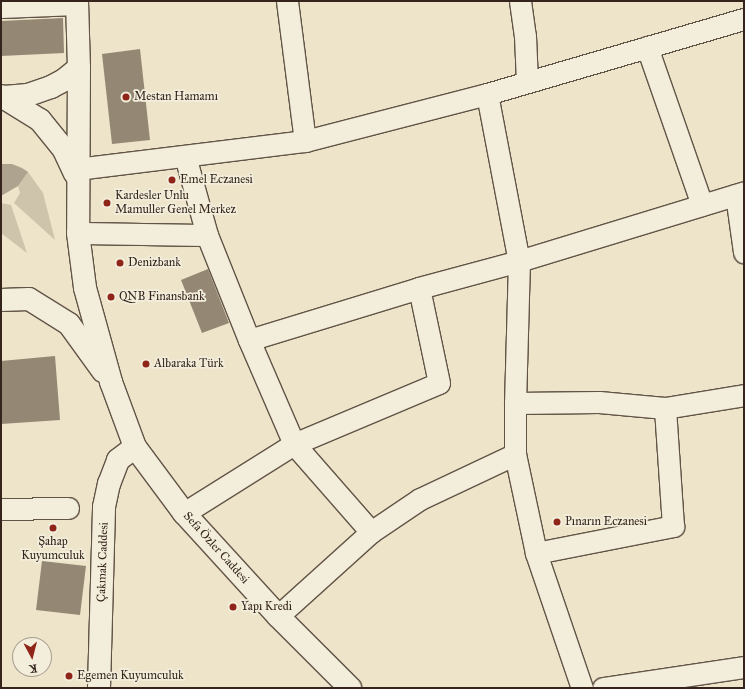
<!DOCTYPE html>
<html>
<head>
<meta charset="utf-8">
<style>
	body { margin:0 }
	#map { position:relative; width:745px; height:689px; overflow:hidden; background:#ede4c9; font-family:"IM FELL Great Primer",serif }
	div>[style] { position:absolute }
	.green>* { inset:0; background:#cec3ab }
	.water>* { inset:0; background:#aea38e }
	.building>* { inset:0; background:#948875 }
	.roads { filter:drop-shadow(1px 0 #625446) drop-shadow(-1px 0 #625446) drop-shadow(0 1px #625446) drop-shadow(0 -1px #625446) }
	.minor>* { height:21px; margin:-10.5px; padding:0 10.5px; transform-origin:10.5px; border-radius:10.5px; background:#f3eddc }
	.secondary>* { height:22px; margin:-11px; padding:0 11px; transform-origin:11px; border-radius:11px; background:#f3eddc }
	.dots>* { width:11px; height:11px; translate:-50% -50%; box-sizing:border-box; border:2px solid #f3eddc; border-radius:50% }
	span { translate:-50% -50%; white-space:nowrap; text-align:center; line-height:1.15; -webkit-text-stroke:3.5px #f3eddc; paint-order:stroke }
	.poi-label { font-size:12px; color:#34241b }
	.left { translate:0 -50%; text-align:left }
	.street-label { font-size:12px; color:#34241b }
	.frame { position:absolute; inset:0; border:2px solid #34241b; pointer-events:none }
	.north { position:absolute; left:12px; top:637px; width:40px; height:40px; box-sizing:border-box; background:#f3eddc; border:1px solid #a79d8f; border-radius:50%; rotate:173deg; font-size:11px; font-weight:700; line-height:16px; text-align:center; color:#34241b }
	.north::after { content:''; display:block; margin:auto; width:14px; height:18px; background:#8f2418; clip-path:polygon(50% 0,100% 100%,50% 72%,0 100%) }
</style>
</head>
<body>
<div id="map">
	<div class="green">
		<div style="clip-path:polygon(28px 172px,43px 193px,55px 240px,14px 203px,20px 193px,18px 186px)"></div>
		<div style="clip-path:polygon(1px 203px,11px 205px,27px 253px,1px 233px)"></div>
	</div>
	<div class="water">
		<div style="clip-path:polygon(1px 164px,12px 164px,22px 168px,28px 172px,18px 186px,1px 196px)"></div>
	</div>
	<div class="building">
		<div style="clip-path:polygon(63px 18px,64px 53px,1px 56px,1px 21px)"></div>
		<div style="clip-path:polygon(140px 49px,150px 140px,112px 144px,102px 54px)"></div>
		<div style="clip-path:polygon(208px 269px,229px 323px,202px 333px,181px 280px)"></div>
		<div style="clip-path:polygon(55px 356px,60px 420px,1px 424px,1px 361px)"></div>
		<div style="clip-path:polygon(42px 561px,86px 566px,80px 615px,36px 610px)"></div>
	</div>
	<div class="roads">
		<div class="minor">
			<div style="left:287px;top:1px;width:141px;rotate:82.7deg"></div>
			<div style="left:520px;top:1px;width:35px;rotate:82deg"></div>
			<div style="left:525px;top:36px;width:46px;rotate:87.5deg"></div>
			<div style="left:1px;top:7px;width:76px;rotate:-2.3deg"></div>
			<div style="left:647px;top:47px;width:167px;rotate:70.8deg"></div>
			<div style="left:487px;top:94px;width:170px;rotate:79.2deg"></div>
			<div style="left:519px;top:261px;width:142px;rotate:91.6deg"></div>
			<div style="left:515px;top:403px;width:51px;rotate:90deg"></div>
			<div style="left:515px;top:454px;width:101px;rotate:78deg"></div>
			<div style="left:536px;top:553px;width:143px;rotate:71.2deg"></div>
			<div style="left:185px;top:156px;width:82px;rotate:74.4deg"></div>
			<div style="left:207px;top:235px;width:113px;rotate:68.2deg"></div>
			<div style="left:249px;top:340px;width:113px;rotate:66.6deg"></div>
			<div style="left:294px;top:444px;width:117px;rotate:48.8deg"></div>
			<div style="left:77px;top:169px;width:230px;rotate:-7deg"></div>
			<div style="left:305px;top:141px;width:188px;rotate:-14.5deg"></div>
			<div style="left:487px;top:94px;width:268px;rotate:-16.3deg"></div>
			<div style="left:736px;top:195px;width:58px;rotate:82deg"></div>
			<div style="left:78px;top:233px;width:129px;rotate:0.9deg"></div>
			<div style="left:249px;top:340px;width:178px;rotate:-17deg"></div>
			<div style="left:419px;top:288px;width:104px;rotate:-15.1deg"></div>
			<div style="left:519px;top:261px;width:235px;rotate:-17deg"></div>
			<div style="left:515px;top:403px;width:84px;rotate:-0.7deg"></div>
			<div style="left:599px;top:402px;width:66px;rotate:5.2deg"></div>
			<div style="left:665px;top:408px;width:80px;rotate:-9.3deg"></div>
			<div style="left:1px;top:509px;width:67px;rotate:-0.9deg"></div>
			<div style="left:184px;top:513px;width:130px;rotate:-32.1deg"></div>
			<div style="left:294px;top:444px;width:157px;rotate:-22.8deg"></div>
			<div style="left:439px;top:383px;width:97px;rotate:-101.9deg"></div>
			<div style="left:536px;top:553px;width:140px;rotate:-11.1deg"></div>
			<div style="left:673px;top:526px;width:118px;rotate:-93.9deg"></div>
			<div style="left:278px;top:616px;width:125px;rotate:-42.1deg"></div>
			<div style="left:371px;top:532px;width:59px;rotate:-34deg"></div>
			<div style="left:420px;top:499px;width:105px;rotate:-25.3deg"></div>
			<div style="left:603px;top:688px;width:143px;rotate:-8.5deg"></div>
		</div>
		<div class="secondary">
			<div style="left:77px;top:1px;width:67px;rotate:88.3deg"></div>
			<div style="left:79px;top:68px;width:165px;rotate:90.3deg"></div>
			<div style="left:78px;top:233px;width:55px;rotate:82.7deg"></div>
			<div style="left:85px;top:288px;width:98px;rotate:74.5deg"></div>
			<div style="left:111px;top:382px;width:69px;rotate:69.7deg"></div>
			<div style="left:135px;top:447px;width:82px;rotate:53.4deg"></div>
			<div style="left:184px;top:513px;width:139px;rotate:47.6deg"></div>
			<div style="left:278px;top:616px;width:102px;rotate:45deg"></div>
			<div style="left:1px;top:96px;width:46px;rotate:31.6deg"></div>
			<div style="left:40px;top:120px;width:38px;rotate:51deg"></div>
			<div style="left:64px;top:150px;width:26px;rotate:65deg"></div>
			<div style="left:4px;top:97px;width:24px;rotate:-5deg"></div>
			<div style="left:28px;top:95px;width:24px;rotate:-19deg"></div>
			<div style="left:51px;top:87px;width:15px;rotate:-28deg"></div>
			<div style="left:64px;top:80px;width:19px;rotate:-39deg"></div>
			<div style="left:1px;top:300px;width:28px;rotate:-2deg"></div>
			<div style="left:29px;top:299px;width:47px;rotate:32deg"></div>
			<div style="left:69px;top:324px;width:58px;rotate:54.1deg"></div>
			<div style="left:99px;top:688px;width:181px;rotate:-88.4deg"></div>
			<div style="left:104px;top:507px;width:24px;rotate:-78deg"></div>
			<div style="left:109px;top:484px;width:26px;rotate:-69deg"></div>
			<div style="left:118px;top:460px;width:21px;rotate:-37deg"></div>
		</div>
	</div>
	<div class="dots">
		<div style="left:126px;top:97px;background:#8f2418"></div>
		<div style="left:172px;top:180px;background:#8f2418"></div>
		<div style="left:107px;top:203px;background:#8f2418"></div>
		<div style="left:120px;top:263px;background:#8f2418"></div>
		<div style="left:111px;top:297px;background:#8f2418"></div>
		<div style="left:146px;top:364px;background:#8f2418"></div>
		<div style="left:557px;top:522px;background:#8f2418"></div>
		<div style="left:53px;top:528px;background:#8f2418"></div>
		<div style="left:233px;top:607px;background:#8f2418"></div>
		<div style="left:69px;top:676px;background:#8f2418"></div>
	</div>
	<div class="poi-label">
		<span class="left" style="left:134px;top:97px">Mestan Hamamı</span>
		<span class="left" style="left:180px;top:180px">Emel Eczanesi</span>
		<span class="left" style="left:115px;top:203px">Kardesler Unlu<br>Mamuller Genel Merkez</span>
		<span class="left" style="left:128px;top:263px">Denizbank</span>
		<span class="left" style="left:119px;top:297px">QNB Finansbank</span>
		<span class="left" style="left:154px;top:364px">Albaraka Türk</span>
		<span class="left" style="left:565px;top:522px">Pınarın Eczanesi</span>
		<span style="left:53px;top:549px">Şahap<br>Kuyumculuk</span>
		<span class="left" style="left:241px;top:607px">Yapı Kredi</span>
		<span class="left" style="left:77px;top:676px">Egemen Kuyumculuk</span>
	</div>
	<div class="street-label">
		<span style="left:216px;top:548px;rotate:48deg">Sefa Özler Caddesi</span>
		<span style="left:103px;top:562px;rotate:-88deg">Çakmak Caddesi</span>
	</div>
	<div class="frame"></div>
	<div class="north">K</div>
</div>
</body>
</html>
